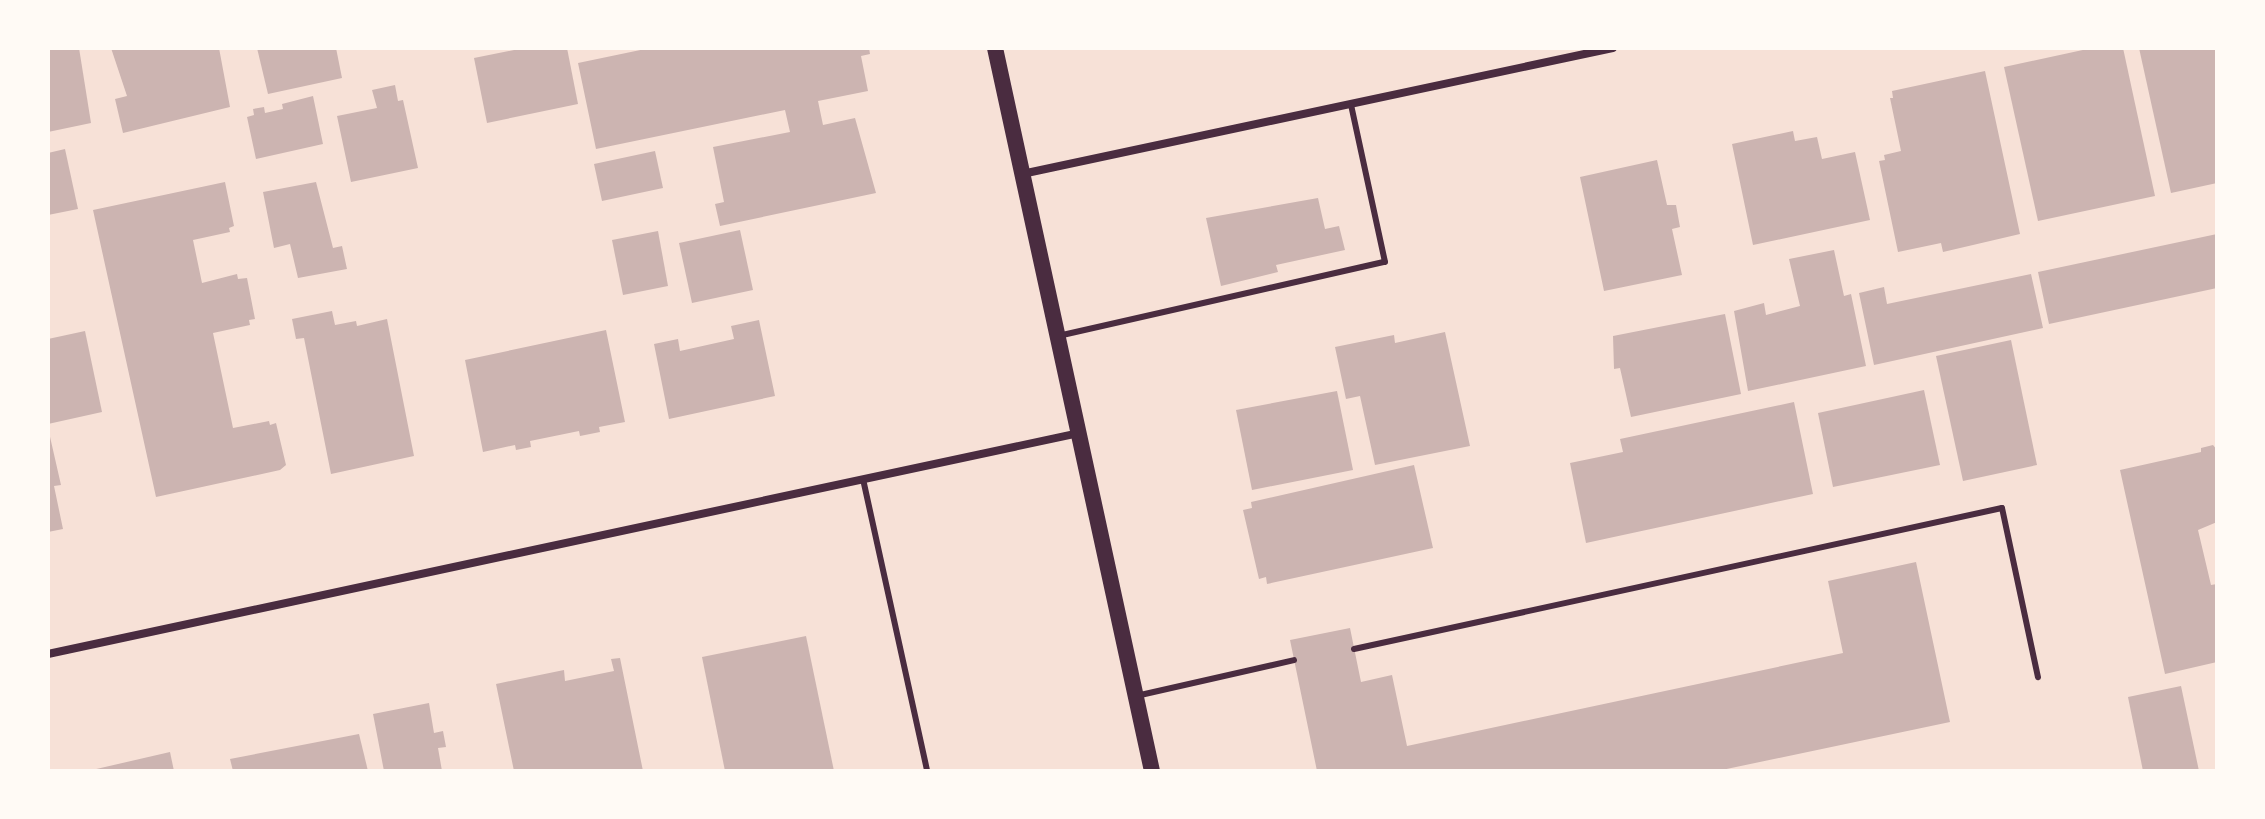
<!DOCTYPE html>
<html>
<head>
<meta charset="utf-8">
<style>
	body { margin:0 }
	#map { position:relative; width:2265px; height:819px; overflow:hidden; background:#f7e1d7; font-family:"Titillium Web",sans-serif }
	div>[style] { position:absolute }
	.building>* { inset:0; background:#ccb4b1 }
	.service>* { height:6px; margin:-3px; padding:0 3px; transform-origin:3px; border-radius:3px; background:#4a2c40 }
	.minor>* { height:8px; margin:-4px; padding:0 4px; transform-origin:4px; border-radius:4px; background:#4a2c40 }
	.secondary>* { height:16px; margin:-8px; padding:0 8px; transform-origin:8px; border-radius:8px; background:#4a2c40 }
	span { translate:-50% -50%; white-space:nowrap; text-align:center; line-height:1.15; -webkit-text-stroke:6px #fffaf5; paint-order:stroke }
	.frame { position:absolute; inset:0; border:50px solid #fffaf5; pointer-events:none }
</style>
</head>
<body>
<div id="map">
	<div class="building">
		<div style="clip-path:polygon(57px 48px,79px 48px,91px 123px,48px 132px,48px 50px)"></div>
		<div style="clip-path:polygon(111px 48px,219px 48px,230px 107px,123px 133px,115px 99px,127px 96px)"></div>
		<div style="clip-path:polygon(257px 48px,336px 48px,342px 78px,268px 94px)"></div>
		<div style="clip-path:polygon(524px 48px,567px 48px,578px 104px,487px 123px,474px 58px)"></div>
		<div style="clip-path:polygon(650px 48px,869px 48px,870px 54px,861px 56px,868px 91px,818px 101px,823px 125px,855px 118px,876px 193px,720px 226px,715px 204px,724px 202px,713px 147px,790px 132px,785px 110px,596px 149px,578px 63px)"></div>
		<div style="clip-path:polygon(2092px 48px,2123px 48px,2155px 196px,2038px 221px,2004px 67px)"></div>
		<div style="clip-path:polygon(2139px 48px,2217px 48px,2217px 183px,2171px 193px)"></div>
		<div style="clip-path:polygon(1985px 71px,2020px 234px,1943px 252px,1941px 243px,1898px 252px,1879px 161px,1885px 160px,1884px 155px,1901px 151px,1890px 98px,1893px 98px,1892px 91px)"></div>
		<div style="clip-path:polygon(395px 85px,398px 101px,403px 100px,418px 168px,351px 182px,337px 116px,377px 108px,372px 90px)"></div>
		<div style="clip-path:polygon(313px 96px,323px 144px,256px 159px,247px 117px,254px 115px,253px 109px,264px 107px,265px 113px,283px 109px,282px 104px)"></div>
		<div style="clip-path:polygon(1793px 131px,1795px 141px,1817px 137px,1822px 159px,1855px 152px,1870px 220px,1753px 245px,1732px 144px)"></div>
		<div style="clip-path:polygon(65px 149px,78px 209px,48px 215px,48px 153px)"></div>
		<div style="clip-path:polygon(655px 151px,663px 188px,602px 201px,594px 164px)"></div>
		<div style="clip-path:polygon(1657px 160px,1667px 205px,1676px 205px,1680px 227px,1672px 229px,1682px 275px,1604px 291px,1580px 177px)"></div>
		<div style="clip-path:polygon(225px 182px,234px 226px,229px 228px,230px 232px,193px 240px,202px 283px,237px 274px,238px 279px,247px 278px,255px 319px,249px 320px,250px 325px,213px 333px,233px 428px,269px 421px,270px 425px,276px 423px,286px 465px,280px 470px,156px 497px,93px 210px)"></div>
		<div style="clip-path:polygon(316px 182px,333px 248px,342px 246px,347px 269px,298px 278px,290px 244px,274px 248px,263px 192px)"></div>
		<div style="clip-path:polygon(1318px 198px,1325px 229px,1339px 226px,1345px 250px,1276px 265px,1278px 272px,1221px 286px,1206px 218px)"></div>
		<div style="clip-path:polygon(740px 230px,753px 290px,692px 303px,679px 243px)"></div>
		<div style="clip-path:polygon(658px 231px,668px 286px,623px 295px,612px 240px)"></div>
		<div style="clip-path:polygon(2217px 234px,2217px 288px,2049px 324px,2038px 272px)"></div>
		<div style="clip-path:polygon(1834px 250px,1844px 296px,1851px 294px,1866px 366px,1748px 391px,1734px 311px,1764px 303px,1766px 315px,1800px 306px,1789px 259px)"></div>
		<div style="clip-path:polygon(2031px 274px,2043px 328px,1874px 365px,1859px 293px,1884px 287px,1887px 304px)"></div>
		<div style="clip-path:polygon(332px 311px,335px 325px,356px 321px,357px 326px,387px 319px,414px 456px,331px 474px,304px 338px,296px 339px,292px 319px)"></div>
		<div style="clip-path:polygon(1725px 314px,1741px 394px,1631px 417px,1620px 368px,1614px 369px,1613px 336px)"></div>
		<div style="clip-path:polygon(759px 320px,775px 396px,669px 419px,654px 344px,678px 339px,680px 351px,734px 339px,731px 326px)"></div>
		<div style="clip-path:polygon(606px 330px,625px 422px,599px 427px,600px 432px,580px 436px,579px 431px,530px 441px,531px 447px,516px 450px,515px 445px,483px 452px,465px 360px)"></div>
		<div style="clip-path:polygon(85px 331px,102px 412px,48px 424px,48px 339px)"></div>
		<div style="clip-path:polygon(1445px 332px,1470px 446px,1375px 465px,1360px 396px,1346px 399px,1335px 347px,1394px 335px,1395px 343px)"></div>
		<div style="clip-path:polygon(2011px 340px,2037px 465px,1963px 481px,1936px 356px)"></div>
		<div style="clip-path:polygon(1924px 390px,1940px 465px,1833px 487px,1818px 413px)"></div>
		<div style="clip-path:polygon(1337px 391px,1353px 470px,1252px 490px,1236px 410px)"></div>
		<div style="clip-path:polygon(1794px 402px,1813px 494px,1586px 543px,1570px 463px,1623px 452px,1620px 439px)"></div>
		<div style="clip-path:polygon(48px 428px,61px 485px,54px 486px,63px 529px,48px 532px)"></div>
		<div style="clip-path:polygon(2213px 445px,2217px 450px,2217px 522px,2198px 530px,2211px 585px,2217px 584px,2217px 662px,2165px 674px,2120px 470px,2201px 452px,2201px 448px)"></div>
		<div style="clip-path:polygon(1414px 465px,1433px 548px,1267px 584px,1266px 577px,1259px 579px,1243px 510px,1252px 508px,1251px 502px)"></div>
		<div style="clip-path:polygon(1916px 562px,1950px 722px,1717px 771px,1317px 771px,1290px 640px,1350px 628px,1361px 682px,1392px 675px,1407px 746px,1843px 653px,1828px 581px)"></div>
		<div style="clip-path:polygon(806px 636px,834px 771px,725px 771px,702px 657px)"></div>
		<div style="clip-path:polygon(620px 658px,643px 771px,514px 771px,496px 684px,564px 670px,565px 681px,614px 671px,611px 659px)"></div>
		<div style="clip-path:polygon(2181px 686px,2199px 771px,2143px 771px,2128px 697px)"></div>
		<div style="clip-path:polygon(429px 703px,434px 733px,443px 731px,446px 747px,438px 748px,442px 771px,384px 771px,373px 714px)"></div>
		<div style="clip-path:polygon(359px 734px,368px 771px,233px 771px,230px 759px)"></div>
		<div style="clip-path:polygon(170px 752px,174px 771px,92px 771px,92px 770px)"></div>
	</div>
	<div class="service">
		<div style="left:1058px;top:336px;width:335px;rotate:-12.8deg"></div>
		<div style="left:1385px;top:262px;width:161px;rotate:-102.2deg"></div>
		<div style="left:863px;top:479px;width:299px;rotate:77.6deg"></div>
		<div style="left:1354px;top:649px;width:663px;rotate:-12.28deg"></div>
		<div style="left:2002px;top:508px;width:173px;rotate:78deg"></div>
		<div style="left:1136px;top:696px;width:162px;rotate:-12.8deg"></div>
	</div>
	<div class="minor">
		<div style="left:1022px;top:174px;width:604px;rotate:-12.04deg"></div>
		<div style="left:48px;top:654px;width:1054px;rotate:-12.1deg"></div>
	</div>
	<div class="secondary">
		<div style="left:995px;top:48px;width:740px;rotate:77.75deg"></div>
	</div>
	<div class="frame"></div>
</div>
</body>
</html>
